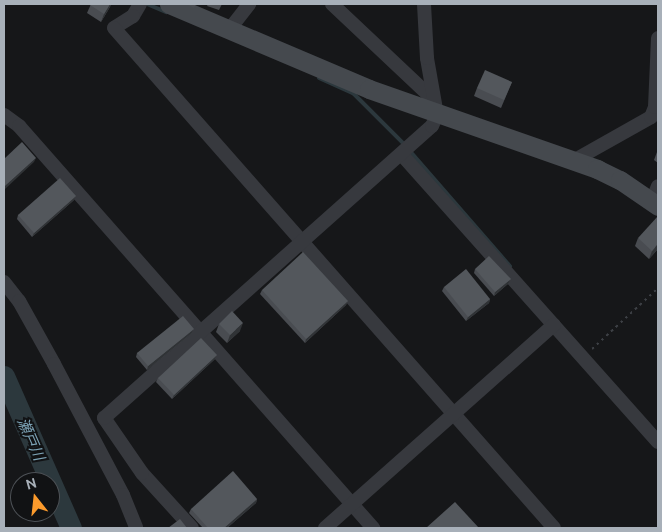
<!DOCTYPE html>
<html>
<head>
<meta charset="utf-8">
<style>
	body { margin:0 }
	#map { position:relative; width:662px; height:532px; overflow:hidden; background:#161719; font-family:Ubuntu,"Noto Sans JP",sans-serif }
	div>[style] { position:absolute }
	.stream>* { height:4px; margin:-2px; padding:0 2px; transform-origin:2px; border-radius:2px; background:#2c383d }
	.river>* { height:21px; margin:-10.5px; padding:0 10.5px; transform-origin:10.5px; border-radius:10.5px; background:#2c383d }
	.path>* { height:2px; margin-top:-1px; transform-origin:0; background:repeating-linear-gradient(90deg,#3d4045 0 2.5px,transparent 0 6.5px) }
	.street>* { height:14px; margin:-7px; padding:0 7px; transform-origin:7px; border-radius:7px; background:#37393e }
	.secondary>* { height:19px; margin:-9.5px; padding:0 9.5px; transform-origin:9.5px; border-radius:9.5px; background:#45494e }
	.wall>* { inset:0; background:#494c51 }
	.shaded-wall>* { inset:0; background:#303336 }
	.building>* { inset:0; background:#53575c }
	span { translate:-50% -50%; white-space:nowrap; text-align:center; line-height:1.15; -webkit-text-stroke:4px #111214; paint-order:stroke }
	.water-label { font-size:15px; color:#7da3b6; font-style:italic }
	.frame { position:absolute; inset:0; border:5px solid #a8b0b9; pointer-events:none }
	.north { position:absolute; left:10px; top:472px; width:50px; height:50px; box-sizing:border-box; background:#111214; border:1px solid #4d5156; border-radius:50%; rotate:344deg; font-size:14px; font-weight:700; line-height:20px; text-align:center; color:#a8b0b9 }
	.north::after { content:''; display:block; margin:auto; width:18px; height:22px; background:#fb9a2c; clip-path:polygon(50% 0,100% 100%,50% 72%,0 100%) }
</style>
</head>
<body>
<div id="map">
	<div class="stream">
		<div style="left:147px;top:4px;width:21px;rotate:23deg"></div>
		<div style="left:319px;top:78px;width:37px;rotate:24deg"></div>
		<div style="left:353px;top:93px;width:74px;rotate:45deg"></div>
		<div style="left:409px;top:150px;width:154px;rotate:49deg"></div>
	</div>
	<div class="river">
		<div style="left:4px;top:376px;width:166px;rotate:66.2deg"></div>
	</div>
	<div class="path">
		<div style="left:592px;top:349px;width:90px;rotate:-42.7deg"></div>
	</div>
	<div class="street">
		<div style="left:140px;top:4px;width:14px;rotate:120deg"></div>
		<div style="left:133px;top:16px;width:22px;rotate:148deg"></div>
		<div style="left:114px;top:28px;width:666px;rotate:48.65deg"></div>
		<div style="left:332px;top:4px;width:140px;rotate:43.3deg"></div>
		<div style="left:229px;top:30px;width:33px;rotate:-52deg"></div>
		<div style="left:4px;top:115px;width:19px;rotate:36deg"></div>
		<div style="left:19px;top:126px;width:536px;rotate:48.63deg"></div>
		<div style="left:403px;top:156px;width:383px;rotate:48.3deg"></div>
		<div style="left:573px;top:161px;width:90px;rotate:-29.4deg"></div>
		<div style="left:651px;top:117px;width:11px;rotate:-68deg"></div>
		<div style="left:655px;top:107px;width:69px;rotate:-87.5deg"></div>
		<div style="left:652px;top:201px;width:16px;rotate:-68deg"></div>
		<div style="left:4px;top:282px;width:24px;rotate:52deg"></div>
		<div style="left:19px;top:301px;width:72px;rotate:60.9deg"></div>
		<div style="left:54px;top:364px;width:148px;rotate:62.2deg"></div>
		<div style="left:123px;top:495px;width:35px;rotate:68deg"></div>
		<div style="left:192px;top:528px;width:74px;rotate:-132.3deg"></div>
		<div style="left:142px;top:473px;width:67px;rotate:-124.6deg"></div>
		<div style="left:104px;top:418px;width:439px;rotate:-41.7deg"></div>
		<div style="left:432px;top:126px;width:12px;rotate:-66deg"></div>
		<div style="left:437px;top:115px;width:58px;rotate:-100deg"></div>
		<div style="left:427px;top:58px;width:54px;rotate:-93.2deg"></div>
		<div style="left:325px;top:528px;width:306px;rotate:-41.6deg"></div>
	</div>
	<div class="secondary">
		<div style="left:169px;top:4px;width:217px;rotate:23deg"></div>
		<div style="left:369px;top:89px;width:242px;rotate:19.3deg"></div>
		<div style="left:597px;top:169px;width:25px;rotate:26deg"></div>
		<div style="left:620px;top:180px;width:46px;rotate:34.4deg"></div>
	</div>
	<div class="wall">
		<div style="clip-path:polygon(91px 4px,111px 4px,110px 7px,101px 22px,87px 13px)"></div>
		<div style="clip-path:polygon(186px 4px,196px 4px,194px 8px)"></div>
		<div style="clip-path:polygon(208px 4px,222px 4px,219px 10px,207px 6px)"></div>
		<div style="clip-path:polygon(512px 82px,501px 108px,474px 96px,477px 88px)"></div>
		<div style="clip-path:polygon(658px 150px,658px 163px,654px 160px,657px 152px)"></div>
		<div style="clip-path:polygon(76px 196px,74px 200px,32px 237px,17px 219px,18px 215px)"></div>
		<div style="clip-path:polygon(638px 238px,658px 249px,649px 259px,635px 246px)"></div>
		<div style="clip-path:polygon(475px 269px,511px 279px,509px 283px,494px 296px,474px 273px)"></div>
		<div style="clip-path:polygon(444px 287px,490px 299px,489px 303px,466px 321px,442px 291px)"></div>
		<div style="clip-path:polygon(262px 290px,348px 301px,346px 305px,305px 343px,260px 294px)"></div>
		<div style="clip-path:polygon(219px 324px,240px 331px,227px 343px,216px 332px)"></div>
		<div style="clip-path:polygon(194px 329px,192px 333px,147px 370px,136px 357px,137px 353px)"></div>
		<div style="clip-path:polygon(217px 355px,215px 359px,172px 399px,156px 382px,158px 378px)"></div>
		<div style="clip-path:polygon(257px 499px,256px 503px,227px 528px,203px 528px,189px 513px,191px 509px)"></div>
	</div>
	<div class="shaded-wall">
		<div style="clip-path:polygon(110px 4px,111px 4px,110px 7px,101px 22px,104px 14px)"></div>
		<div style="clip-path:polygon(36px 158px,34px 162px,4px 190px,4px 187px)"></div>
		<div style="clip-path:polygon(76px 196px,74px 200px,32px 237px,34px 233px)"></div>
		<div style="clip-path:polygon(658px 244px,658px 249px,649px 259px,652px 251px)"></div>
		<div style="clip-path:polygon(511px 279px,509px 283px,494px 296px,495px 292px)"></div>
		<div style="clip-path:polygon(490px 299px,489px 303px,466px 321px,468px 317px)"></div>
		<div style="clip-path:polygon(348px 301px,346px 305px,305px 343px,306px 339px)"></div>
		<div style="clip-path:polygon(243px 323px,240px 331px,227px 343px,230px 335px)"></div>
		<div style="clip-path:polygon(194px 329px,192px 333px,147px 370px,148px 366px)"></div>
		<div style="clip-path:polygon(217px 355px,215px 359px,172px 399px,174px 395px)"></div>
		<div style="clip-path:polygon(257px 499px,256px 503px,227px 528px,224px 528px)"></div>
	</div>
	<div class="building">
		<div style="clip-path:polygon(91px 4px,110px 4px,104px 14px,90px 5px)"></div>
		<div style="clip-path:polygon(485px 70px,512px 82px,504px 100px,477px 88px)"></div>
		<div style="clip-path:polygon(22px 142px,36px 158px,4px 187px,4px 159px)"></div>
		<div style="clip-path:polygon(60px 178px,76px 196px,34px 233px,18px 215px)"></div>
		<div style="clip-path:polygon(658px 216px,658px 244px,652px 251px,638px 238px)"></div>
		<div style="clip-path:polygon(303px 252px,348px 301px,306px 339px,262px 290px)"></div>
		<div style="clip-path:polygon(489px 256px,511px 279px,495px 292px,475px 269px)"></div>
		<div style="clip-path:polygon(466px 269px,490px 299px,468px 317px,444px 287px)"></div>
		<div style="clip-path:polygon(232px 311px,243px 323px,230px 335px,219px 324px)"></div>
		<div style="clip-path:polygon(183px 316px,194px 329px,148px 366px,137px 353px)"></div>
		<div style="clip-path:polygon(201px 338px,217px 355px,174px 395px,158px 378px)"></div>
		<div style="clip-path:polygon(233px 471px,257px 499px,224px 528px,208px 528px,191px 509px)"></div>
		<div style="clip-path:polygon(455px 502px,479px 528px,426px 528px)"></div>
		<div style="clip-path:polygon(180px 519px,187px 528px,168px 528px)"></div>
	</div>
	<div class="water-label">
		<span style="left:31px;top:439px;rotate:66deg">瀬戸川</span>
	</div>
	<div class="frame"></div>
	<div class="north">N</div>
</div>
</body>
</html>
